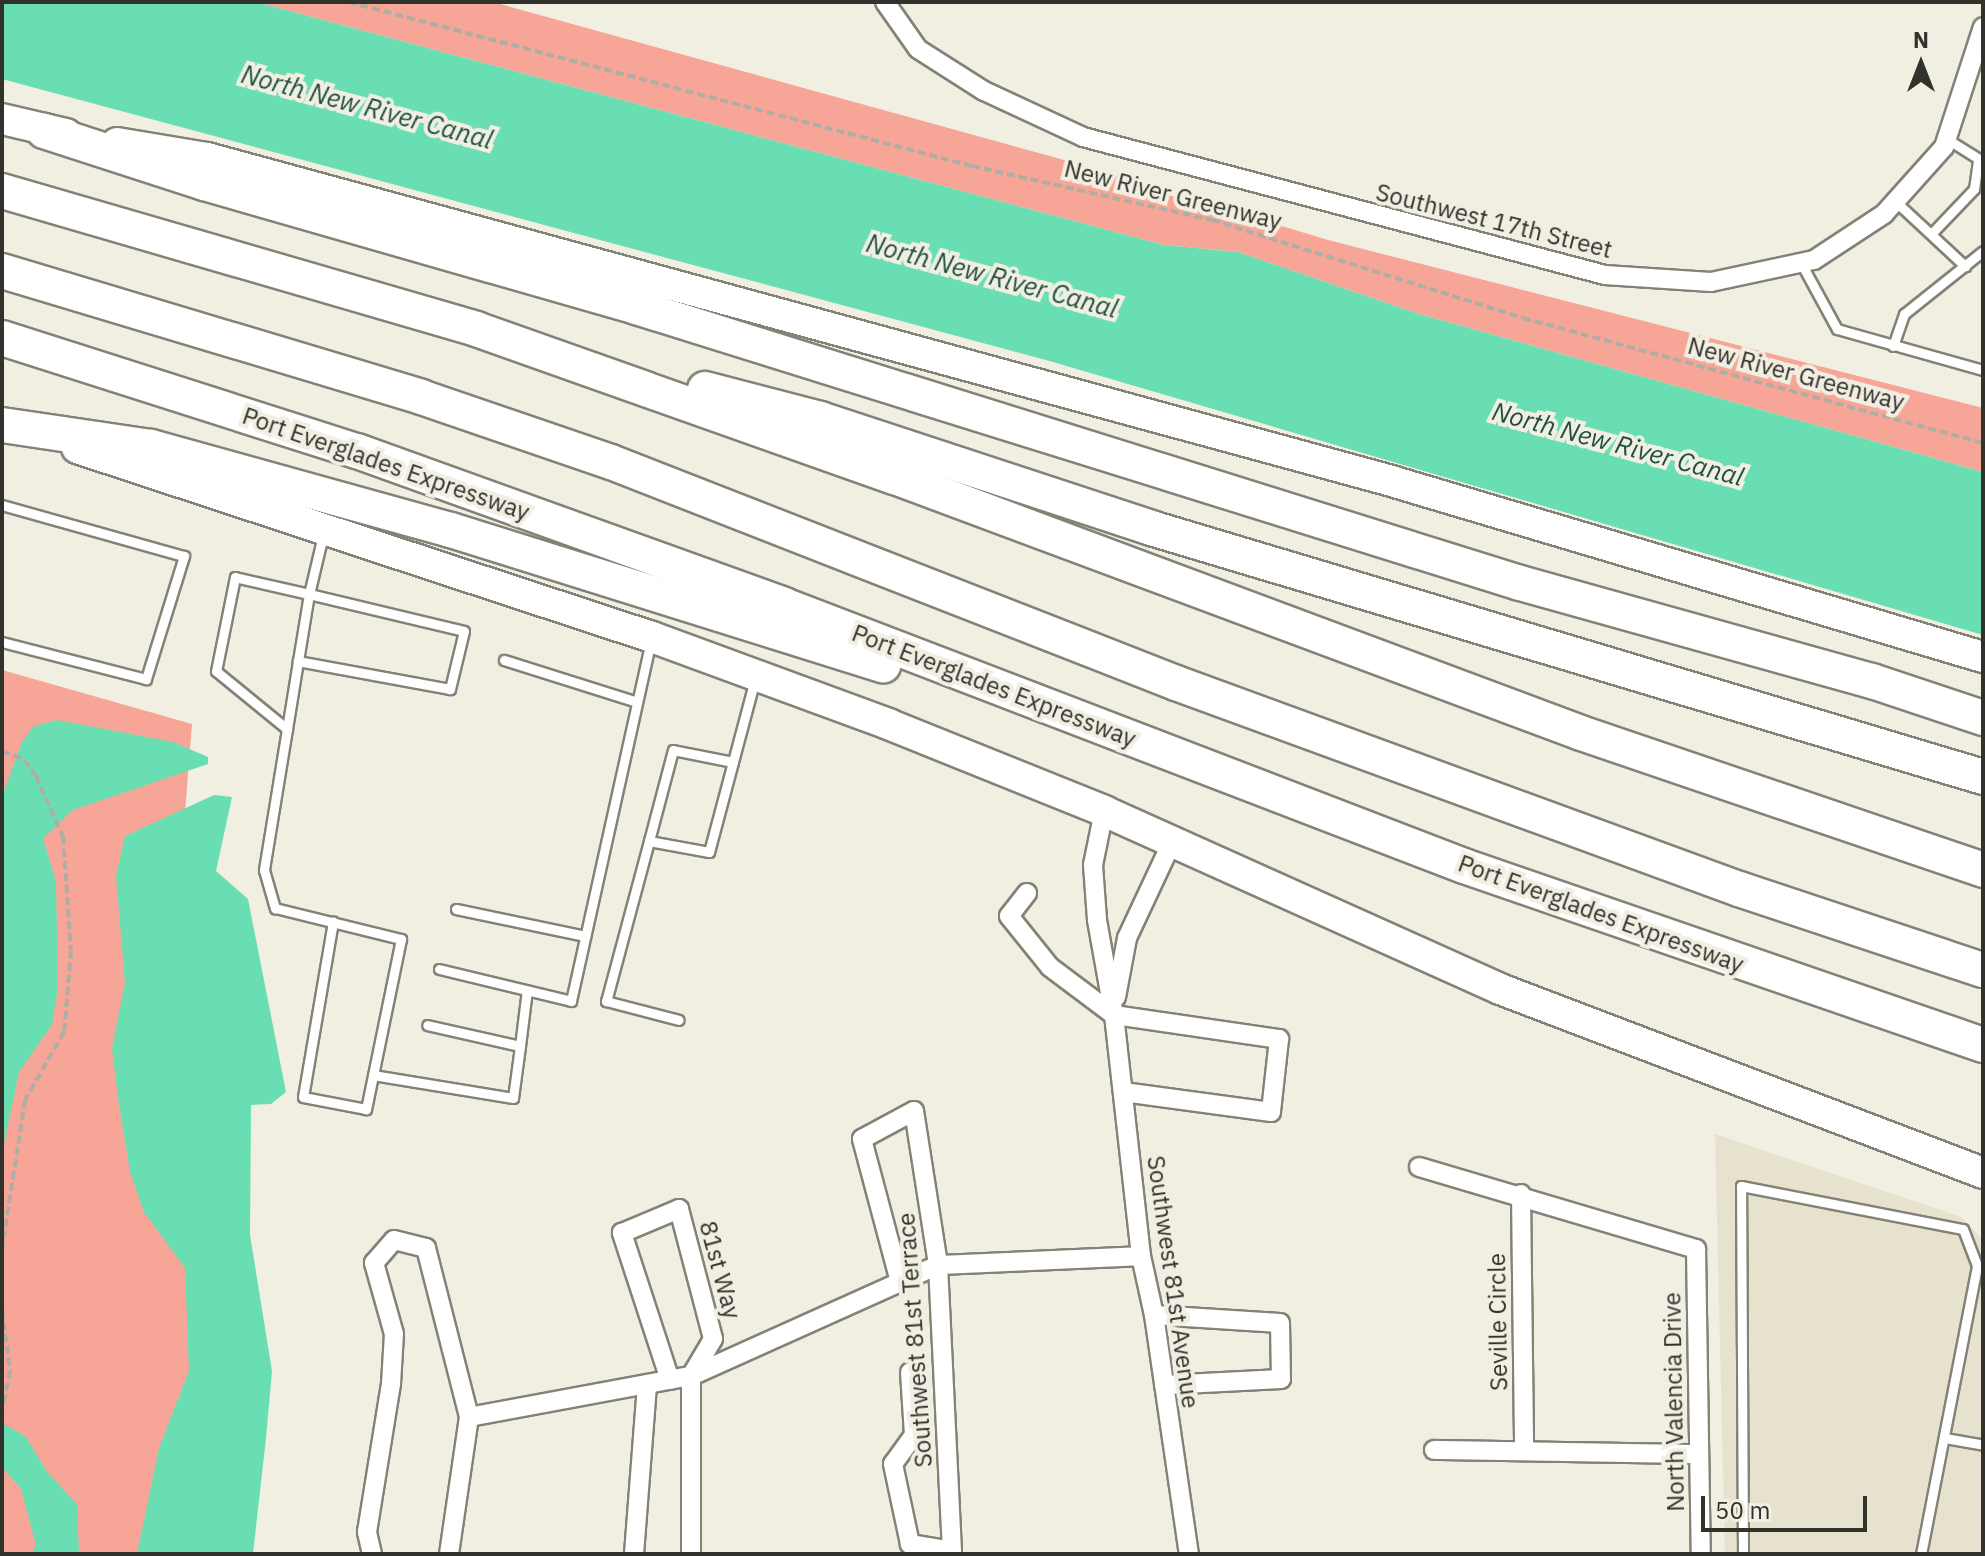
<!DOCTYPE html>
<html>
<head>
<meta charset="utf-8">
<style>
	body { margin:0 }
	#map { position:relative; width:1985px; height:1556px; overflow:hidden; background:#f1eee2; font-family:"IBM Plex Sans",sans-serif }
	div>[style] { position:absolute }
	.built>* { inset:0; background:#e6e2ce }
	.green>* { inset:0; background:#f7a596 }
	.water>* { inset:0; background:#69deb3 }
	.path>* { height:4px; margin-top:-2px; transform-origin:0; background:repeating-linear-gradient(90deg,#b0aea4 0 8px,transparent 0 12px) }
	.roads { filter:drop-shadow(2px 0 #848277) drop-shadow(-2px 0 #848277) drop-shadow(0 2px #848277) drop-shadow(0 -2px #848277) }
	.service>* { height:9px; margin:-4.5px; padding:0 4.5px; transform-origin:4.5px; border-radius:4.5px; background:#fff }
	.minor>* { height:18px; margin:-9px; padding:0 9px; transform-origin:9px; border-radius:9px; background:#fff }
	.primary>* { height:30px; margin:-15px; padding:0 15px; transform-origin:15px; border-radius:15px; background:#fff }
	.motorway>* { height:34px; margin:-17px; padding:0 17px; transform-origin:17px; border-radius:17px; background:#fff }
	span { translate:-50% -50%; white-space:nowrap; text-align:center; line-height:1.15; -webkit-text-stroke:8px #f1eee2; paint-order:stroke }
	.street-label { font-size:24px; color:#32322d }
	.water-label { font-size:26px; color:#20513f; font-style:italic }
	.frame { position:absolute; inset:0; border:4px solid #32322d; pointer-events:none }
	.north { position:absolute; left:1881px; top:24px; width:80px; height:80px; -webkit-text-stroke:6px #f1eee2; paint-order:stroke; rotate:0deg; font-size:22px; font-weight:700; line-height:32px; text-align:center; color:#32322d }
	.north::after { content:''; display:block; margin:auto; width:28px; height:36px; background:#32322d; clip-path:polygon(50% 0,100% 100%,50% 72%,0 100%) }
	.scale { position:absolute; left:1701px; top:1496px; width:166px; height:36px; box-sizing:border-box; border:4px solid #32322d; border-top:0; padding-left:10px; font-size:24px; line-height:28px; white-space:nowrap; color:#32322d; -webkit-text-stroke:6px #f1eee2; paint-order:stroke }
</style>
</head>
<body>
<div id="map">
	<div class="built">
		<div style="clip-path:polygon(1715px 1134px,1961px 1217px,1983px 1240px,1983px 1554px,1725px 1554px)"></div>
	</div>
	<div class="green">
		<div style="clip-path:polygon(256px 2px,493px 2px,1057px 158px,1328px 240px,1983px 408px,1983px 472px,1419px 314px,1238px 252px,1164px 245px)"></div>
		<div style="clip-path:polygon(2px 670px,192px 724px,181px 863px,232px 1554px,2px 1554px)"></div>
	</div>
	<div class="water">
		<div style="clip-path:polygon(2px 2px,256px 2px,1164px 245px,1238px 252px,1419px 314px,1983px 472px,1983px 635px,1046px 360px,2px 79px)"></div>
		<div style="clip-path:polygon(57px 720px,173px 742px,208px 757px,208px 764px,73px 810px,43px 838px,56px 882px,58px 987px,52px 1025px,19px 1072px,2px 1153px,2px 797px,22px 742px,34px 726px)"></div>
		<div style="clip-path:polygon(214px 795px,232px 797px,216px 871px,248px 899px,286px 1092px,271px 1104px,251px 1105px,250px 1235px,272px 1371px,266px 1438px,253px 1554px,137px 1554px,159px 1448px,189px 1371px,185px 1268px,144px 1212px,130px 1172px,119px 1104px,112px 1049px,125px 982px,116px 876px,125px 836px)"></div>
		<div style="clip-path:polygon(2px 1423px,25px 1436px,48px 1473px,77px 1504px,79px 1554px,31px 1554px,36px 1545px,21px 1489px,2px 1467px)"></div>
	</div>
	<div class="path">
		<div style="left:349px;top:2px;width:644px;rotate:14.75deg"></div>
		<div style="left:972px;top:166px;width:246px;rotate:12.7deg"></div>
		<div style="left:1212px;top:220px;width:326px;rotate:17.5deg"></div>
		<div style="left:1523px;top:318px;width:477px;rotate:15.2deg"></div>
		<div style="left:2px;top:751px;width:24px;rotate:22deg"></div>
		<div style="left:24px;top:760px;width:20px;rotate:53deg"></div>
		<div style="left:36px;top:776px;width:67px;rotate:66.1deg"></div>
		<div style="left:63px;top:837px;width:114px;rotate:86deg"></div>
		<div style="left:71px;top:951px;width:81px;rotate:94.9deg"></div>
		<div style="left:64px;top:1032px;width:78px;rotate:119.8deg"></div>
		<div style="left:25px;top:1100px;width:150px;rotate:98.8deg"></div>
		<div style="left:2px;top:1310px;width:62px;rotate:82.5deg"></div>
		<div style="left:10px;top:1371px;width:41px;rotate:101.3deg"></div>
	</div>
	<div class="roads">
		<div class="service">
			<div style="left:1947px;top:139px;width:39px;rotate:32deg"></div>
			<div style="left:1895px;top:201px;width:96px;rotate:42.9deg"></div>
			<div style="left:1931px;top:234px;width:62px;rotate:-46.3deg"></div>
			<div style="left:1974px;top:189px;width:30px;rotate:-82deg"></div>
			<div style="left:1801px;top:263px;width:75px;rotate:61.4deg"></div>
			<div style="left:1837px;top:329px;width:152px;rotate:15.7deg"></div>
			<div style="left:1893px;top:346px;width:34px;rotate:-71deg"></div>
			<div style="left:1904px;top:314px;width:101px;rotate:-38.6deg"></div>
			<div style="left:2px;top:505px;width:189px;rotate:15.7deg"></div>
			<div style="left:184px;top:556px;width:129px;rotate:107.2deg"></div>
			<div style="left:146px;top:679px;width:149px;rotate:-165.6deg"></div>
			<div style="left:323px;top:535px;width:61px;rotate:103.3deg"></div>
			<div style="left:309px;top:594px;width:76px;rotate:-167.1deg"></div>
			<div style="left:235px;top:577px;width:96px;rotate:101.4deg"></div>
			<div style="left:216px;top:671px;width:92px;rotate:39.2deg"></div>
			<div style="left:287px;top:729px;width:143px;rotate:99.3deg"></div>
			<div style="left:264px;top:870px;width:40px;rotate:74deg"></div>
			<div style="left:275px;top:908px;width:130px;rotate:13.8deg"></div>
			<div style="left:401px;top:939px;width:174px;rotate:101.6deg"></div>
			<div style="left:366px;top:1109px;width:64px;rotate:-169.2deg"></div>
			<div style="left:303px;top:1097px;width:178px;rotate:-80.3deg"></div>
			<div style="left:504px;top:660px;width:139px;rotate:17.5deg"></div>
			<div style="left:287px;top:729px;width:69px;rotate:-80.8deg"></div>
			<div style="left:298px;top:661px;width:68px;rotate:-80.7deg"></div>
			<div style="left:309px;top:594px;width:159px;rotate:13.4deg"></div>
			<div style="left:464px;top:631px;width:60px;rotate:103.6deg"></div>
			<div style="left:450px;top:689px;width:155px;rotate:-169.6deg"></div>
			<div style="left:733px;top:762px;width:61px;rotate:-168.7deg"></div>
			<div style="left:673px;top:750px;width:94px;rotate:104.8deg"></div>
			<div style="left:649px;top:841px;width:61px;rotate:10.4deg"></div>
			<div style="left:709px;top:852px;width:179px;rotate:-75.1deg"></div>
			<div style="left:649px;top:841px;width:166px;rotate:105deg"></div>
			<div style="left:606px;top:1001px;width:75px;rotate:14.6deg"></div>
			<div style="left:456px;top:909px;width:132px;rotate:11.8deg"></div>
			<div style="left:439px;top:969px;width:136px;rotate:13.6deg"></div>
			<div style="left:571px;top:1001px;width:370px;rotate:-77.5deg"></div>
			<div style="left:520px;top:1046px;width:56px;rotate:-82.9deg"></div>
			<div style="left:373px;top:1075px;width:142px;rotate:9.3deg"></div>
			<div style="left:513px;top:1098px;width:52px;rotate:-82.3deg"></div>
			<div style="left:520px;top:1046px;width:95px;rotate:-167.3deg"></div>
			<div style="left:1945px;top:1438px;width:39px;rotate:10deg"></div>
			<div style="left:1743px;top:1554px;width:368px;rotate:-90.3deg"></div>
			<div style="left:1741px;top:1186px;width:226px;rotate:11deg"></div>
			<div style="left:1963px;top:1229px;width:40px;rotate:69deg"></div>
			<div style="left:1977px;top:1266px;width:293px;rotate:101deg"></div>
		</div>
		<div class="minor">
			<div style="left:885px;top:2px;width:57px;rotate:54.9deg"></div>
			<div style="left:918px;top:49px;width:78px;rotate:32.5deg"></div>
			<div style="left:984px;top:91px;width:109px;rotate:24.9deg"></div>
			<div style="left:1083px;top:137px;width:540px;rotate:14.81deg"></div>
			<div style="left:1605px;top:275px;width:106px;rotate:3.8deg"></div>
			<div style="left:1711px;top:282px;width:105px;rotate:-12.1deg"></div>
			<div style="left:1814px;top:260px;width:84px;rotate:-33.3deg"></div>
			<div style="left:1884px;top:214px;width:90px;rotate:-48.2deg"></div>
			<div style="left:1944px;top:147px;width:126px;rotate:-72deg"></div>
			<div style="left:1104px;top:811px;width:55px;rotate:101.5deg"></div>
			<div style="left:1093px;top:865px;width:55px;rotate:85.8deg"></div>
			<div style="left:1097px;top:920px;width:97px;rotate:79.9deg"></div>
			<div style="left:1114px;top:1015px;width:243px;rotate:83.6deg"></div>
			<div style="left:1141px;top:1256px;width:60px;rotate:77.6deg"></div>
			<div style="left:1154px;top:1315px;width:242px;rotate:81.7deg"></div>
			<div style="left:1027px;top:893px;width:29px;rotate:128deg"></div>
			<div style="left:1009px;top:916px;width:65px;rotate:51.2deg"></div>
			<div style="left:1050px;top:967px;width:80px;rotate:36.9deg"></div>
			<div style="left:1114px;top:1015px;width:167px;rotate:8.3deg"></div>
			<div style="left:1279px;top:1039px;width:73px;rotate:96.3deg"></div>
			<div style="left:1271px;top:1112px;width:149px;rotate:-172.3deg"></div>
			<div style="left:1116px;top:997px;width:60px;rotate:-79.4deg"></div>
			<div style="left:1127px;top:938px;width:106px;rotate:-64.9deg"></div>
			<div style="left:1419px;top:1167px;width:289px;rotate:16.5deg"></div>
			<div style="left:1696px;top:1249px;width:305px;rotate:89.1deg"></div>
			<div style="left:1521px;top:1194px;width:255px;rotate:89.3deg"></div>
			<div style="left:900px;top:1282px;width:148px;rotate:-104.9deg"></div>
			<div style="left:862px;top:1139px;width:59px;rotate:-28.3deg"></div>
			<div style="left:914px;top:1111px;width:156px;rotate:81.1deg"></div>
			<div style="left:938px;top:1265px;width:286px;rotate:87.2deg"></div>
			<div style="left:952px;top:1551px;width:43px;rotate:-170.5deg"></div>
			<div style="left:910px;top:1544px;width:82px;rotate:-102deg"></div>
			<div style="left:893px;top:1464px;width:36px;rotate:-54deg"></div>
			<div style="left:914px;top:1435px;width:63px;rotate:-93.6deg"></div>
			<div style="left:1154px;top:1315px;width:126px;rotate:3.6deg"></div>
			<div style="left:1280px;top:1323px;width:56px;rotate:89deg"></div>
			<div style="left:1281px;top:1379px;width:117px;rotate:177.1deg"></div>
			<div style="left:670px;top:1380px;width:155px;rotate:-108.1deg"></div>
			<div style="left:622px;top:1233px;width:62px;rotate:-22.8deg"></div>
			<div style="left:679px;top:1209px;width:134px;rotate:75.3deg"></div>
			<div style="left:713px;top:1339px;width:43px;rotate:120.7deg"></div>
			<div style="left:691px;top:1376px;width:178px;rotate:90deg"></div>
			<div style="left:469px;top:1417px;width:226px;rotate:-10.5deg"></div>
			<div style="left:691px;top:1376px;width:271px;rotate:-24.2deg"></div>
			<div style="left:938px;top:1265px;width:203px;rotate:-2.5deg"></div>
			<div style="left:1434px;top:1450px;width:262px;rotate:0.9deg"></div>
			<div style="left:372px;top:1554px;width:23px;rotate:-103deg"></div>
			<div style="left:367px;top:1532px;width:150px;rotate:-80.8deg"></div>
			<div style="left:391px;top:1384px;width:50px;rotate:-86.6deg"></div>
			<div style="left:394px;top:1334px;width:74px;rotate:-105.7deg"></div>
			<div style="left:374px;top:1263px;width:30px;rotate:-49deg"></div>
			<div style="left:394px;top:1240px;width:33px;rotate:14deg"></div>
			<div style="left:426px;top:1248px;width:174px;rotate:75.7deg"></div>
			<div style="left:469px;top:1417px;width:138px;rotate:98.3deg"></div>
			<div style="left:634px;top:1554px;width:170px;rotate:-85.6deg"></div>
		</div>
		<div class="primary">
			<div style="left:2px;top:119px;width:66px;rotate:13.2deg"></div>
			<div style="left:117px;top:143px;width:91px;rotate:9.5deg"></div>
			<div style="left:207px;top:158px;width:1224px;rotate:15.25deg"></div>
			<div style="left:1388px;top:480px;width:621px;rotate:16.57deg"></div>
			<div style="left:77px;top:448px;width:605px;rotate:18.2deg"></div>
			<div style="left:652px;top:637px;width:252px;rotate:20.2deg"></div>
			<div style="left:888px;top:724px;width:233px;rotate:21.9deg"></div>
			<div style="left:1104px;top:811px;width:434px;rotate:24.2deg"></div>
			<div style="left:1500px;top:989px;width:517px;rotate:20.85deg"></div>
		</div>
		<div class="motorway">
			<div style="left:44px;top:131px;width:168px;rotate:18deg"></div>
			<div style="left:204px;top:183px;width:449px;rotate:16deg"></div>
			<div style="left:636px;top:307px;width:926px;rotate:17.34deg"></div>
			<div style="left:1520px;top:583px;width:365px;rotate:15.6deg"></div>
			<div style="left:1872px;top:681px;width:117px;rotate:18.4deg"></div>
			<div style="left:2px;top:191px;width:494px;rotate:16.2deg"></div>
			<div style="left:476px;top:329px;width:444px;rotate:19.5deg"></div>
			<div style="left:895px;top:477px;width:732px;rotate:20.46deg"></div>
			<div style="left:1581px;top:733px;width:425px;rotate:18.8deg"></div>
			<div style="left:2px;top:271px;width:438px;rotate:16.7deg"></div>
			<div style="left:421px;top:397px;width:201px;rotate:18.9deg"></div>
			<div style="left:611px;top:462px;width:607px;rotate:21.36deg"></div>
			<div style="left:1176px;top:683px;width:600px;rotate:20.1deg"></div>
			<div style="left:1739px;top:889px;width:257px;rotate:18.4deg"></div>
			<div style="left:2px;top:338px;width:373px;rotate:17.7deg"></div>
			<div style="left:357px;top:451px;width:454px;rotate:19.8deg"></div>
			<div style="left:784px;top:605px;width:728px;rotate:21deg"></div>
			<div style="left:1464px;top:866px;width:549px;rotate:19.03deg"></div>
			<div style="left:705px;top:389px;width:119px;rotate:14.6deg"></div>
			<div style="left:820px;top:419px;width:348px;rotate:18.2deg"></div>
			<div style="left:1151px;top:528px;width:868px;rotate:16.66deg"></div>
			<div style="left:2px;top:425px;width:151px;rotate:8.4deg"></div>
			<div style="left:151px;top:447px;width:311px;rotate:15.5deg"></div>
			<div style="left:451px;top:530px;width:453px;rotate:17.4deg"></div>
		</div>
	</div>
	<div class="street-label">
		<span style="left:1173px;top:195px;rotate:14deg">New River Greenway</span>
		<span style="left:1494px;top:221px;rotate:14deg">Southwest 17th Street</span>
		<span style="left:1796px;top:374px;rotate:15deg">New River Greenway</span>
		<span style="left:386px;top:464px;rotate:19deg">Port Everglades Expressway</span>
		<span style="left:994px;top:686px;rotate:21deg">Port Everglades Expressway</span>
		<span style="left:1601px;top:914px;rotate:20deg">Port Everglades Expressway</span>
		<span style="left:720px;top:1270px;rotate:75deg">81st Way</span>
		<span style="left:1173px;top:1282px;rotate:82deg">Southwest 81st Avenue</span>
		<span style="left:1498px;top:1322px;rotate:-91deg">Seville Circle</span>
		<span style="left:915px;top:1340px;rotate:-94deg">Southwest 81st Terrace</span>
		<span style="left:1674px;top:1402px;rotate:-91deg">North Valencia Drive</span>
	</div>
	<div class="water-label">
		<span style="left:367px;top:107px;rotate:15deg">North New River Canal</span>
		<span style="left:992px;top:276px;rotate:15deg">North New River Canal</span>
		<span style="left:1618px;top:444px;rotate:15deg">North New River Canal</span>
	</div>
	<div class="frame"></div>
	<div class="north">N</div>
	<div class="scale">50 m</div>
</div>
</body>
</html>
